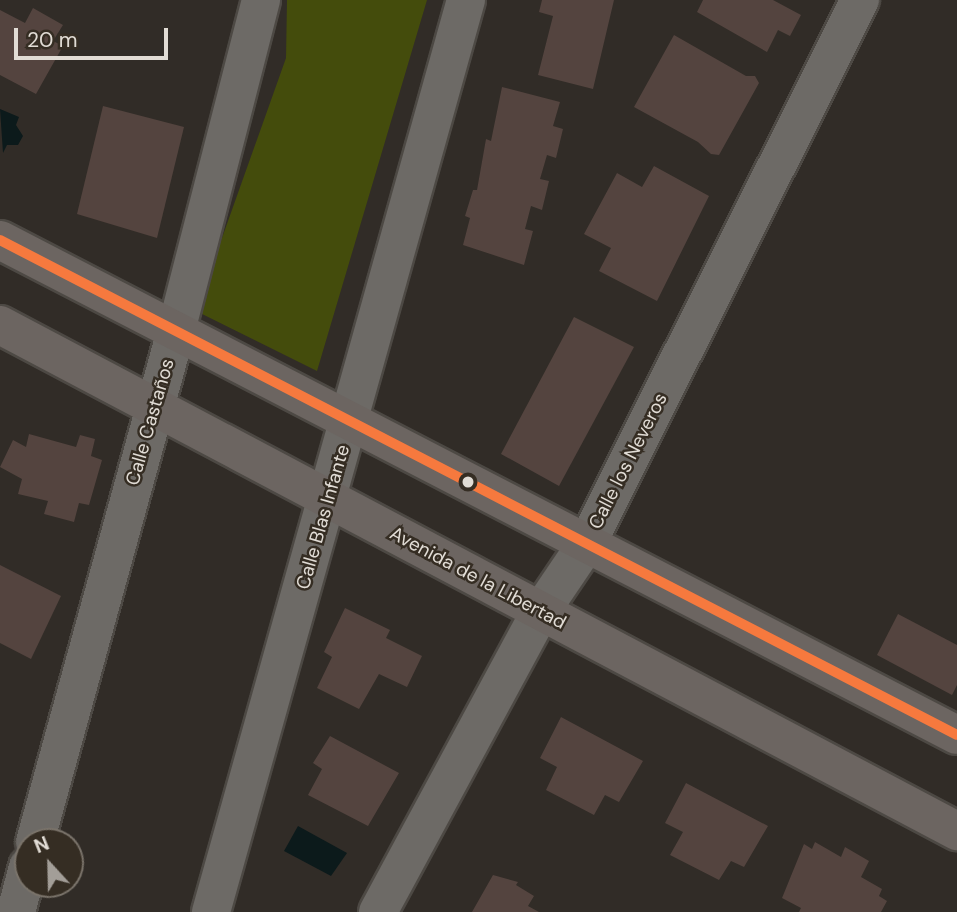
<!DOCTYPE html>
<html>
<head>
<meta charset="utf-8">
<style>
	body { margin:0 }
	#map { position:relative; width:957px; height:912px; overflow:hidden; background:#312c27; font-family:"DM Sans",sans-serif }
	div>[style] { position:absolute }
	.green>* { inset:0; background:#444c0c }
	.water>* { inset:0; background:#0c1a1b }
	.building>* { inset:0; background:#54443f }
	.roads { filter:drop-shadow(2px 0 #4d4944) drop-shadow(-2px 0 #4d4944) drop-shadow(0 2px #4d4944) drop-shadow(0 -2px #4d4944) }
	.street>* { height:38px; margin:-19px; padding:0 19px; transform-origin:19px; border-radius:19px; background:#6d6a66 }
	.secondary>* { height:38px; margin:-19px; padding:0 19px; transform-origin:19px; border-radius:19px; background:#6c6561 }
	.bus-1>* { height:10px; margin:-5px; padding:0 5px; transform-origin:5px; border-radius:5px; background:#f6793e }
	.dots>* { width:19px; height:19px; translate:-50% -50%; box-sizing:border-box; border:4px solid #352d23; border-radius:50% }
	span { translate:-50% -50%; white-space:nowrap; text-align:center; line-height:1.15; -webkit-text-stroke:5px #352d23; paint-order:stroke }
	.street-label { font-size:19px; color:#e1dcd5 }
	.north { position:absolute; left:14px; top:828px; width:70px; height:70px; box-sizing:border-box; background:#352d23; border:2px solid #7a736a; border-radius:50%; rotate:338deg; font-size:19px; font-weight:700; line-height:28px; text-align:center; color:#e1dcd5 }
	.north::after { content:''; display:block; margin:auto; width:24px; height:32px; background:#a39e98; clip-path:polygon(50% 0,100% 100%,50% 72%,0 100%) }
	.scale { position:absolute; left:14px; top:28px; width:154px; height:32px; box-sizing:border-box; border:4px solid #e1dcd5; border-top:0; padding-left:9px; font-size:21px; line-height:24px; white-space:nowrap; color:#e1dcd5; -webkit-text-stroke:5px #352d23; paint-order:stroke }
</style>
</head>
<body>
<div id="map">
	<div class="green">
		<div style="clip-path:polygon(287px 0,427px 0,317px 371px,196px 311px,286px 58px)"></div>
	</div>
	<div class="water">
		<div style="clip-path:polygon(0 109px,19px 117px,16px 125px,23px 136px,18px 145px,7px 145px,3px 153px)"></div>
		<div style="clip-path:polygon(298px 826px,347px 853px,331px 876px,284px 851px)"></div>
	</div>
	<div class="building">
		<div style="clip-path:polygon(542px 0,614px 0,593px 89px,538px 75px,553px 16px,539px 12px)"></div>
		<div style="clip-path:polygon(703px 0,773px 0,801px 15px,790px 36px,778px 30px,767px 52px,697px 12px)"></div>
		<div style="clip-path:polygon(33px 8px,63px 25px,53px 41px,63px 46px,36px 94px,0 75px,0 10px,25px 23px)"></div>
		<div style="clip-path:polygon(674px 35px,746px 76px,755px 76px,759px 83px,719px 155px,711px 154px,698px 142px,634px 107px)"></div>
		<div style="clip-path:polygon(502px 87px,560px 102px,553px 126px,563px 129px,556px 158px,547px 155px,540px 179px,549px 181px,542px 210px,531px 206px,525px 229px,533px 231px,524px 265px,463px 245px,470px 218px,465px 216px,473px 190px,477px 190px,486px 139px,491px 141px)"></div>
		<div style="clip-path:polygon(103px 106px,184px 127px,157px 238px,77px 214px)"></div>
		<div style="clip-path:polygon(654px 166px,709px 196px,657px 301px,599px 271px,611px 248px,584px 234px,617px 173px,642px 187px)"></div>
		<div style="clip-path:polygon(574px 317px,634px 347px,559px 486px,501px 454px)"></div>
		<div style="clip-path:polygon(29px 434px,76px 447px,80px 435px,95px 439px,91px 456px,102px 460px,89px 505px,79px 503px,74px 522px,44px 514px,48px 501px,18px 494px,22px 479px,0 467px,13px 440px,26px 447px)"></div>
		<div style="clip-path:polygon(0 565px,61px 596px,31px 659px,0 643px)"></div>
		<div style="clip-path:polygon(345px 608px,390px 630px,386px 638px,422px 656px,407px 687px,379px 674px,359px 709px,317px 688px,332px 657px,324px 652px)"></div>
		<div style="clip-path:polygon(898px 614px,957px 645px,957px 685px,952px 695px,877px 655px)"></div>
		<div style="clip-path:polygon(561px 717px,643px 761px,619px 802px,605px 795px,594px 815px,546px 790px,557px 767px,540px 758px)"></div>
		<div style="clip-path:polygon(330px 736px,399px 773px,368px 826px,308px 795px,322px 769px,313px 763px)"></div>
		<div style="clip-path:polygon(686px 783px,768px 826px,744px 867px,731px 861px,719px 880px,670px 855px,683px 832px,665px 823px)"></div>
		<div style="clip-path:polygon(815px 842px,841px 857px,845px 847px,869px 861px,861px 877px,882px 889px,879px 896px,887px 901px,881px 912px,799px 912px,801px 908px,782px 898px,804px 844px,812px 849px)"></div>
		<div style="clip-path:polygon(493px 875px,518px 882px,516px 885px,534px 896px,528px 906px,539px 912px,472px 912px)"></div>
	</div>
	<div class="roads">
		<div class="street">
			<div style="left:35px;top:842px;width:530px;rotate:-74.57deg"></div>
			<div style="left:176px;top:331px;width:342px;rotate:-75.6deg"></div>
			<div style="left:16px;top:912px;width:47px;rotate:-75.1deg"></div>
			<div style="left:211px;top:912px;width:947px;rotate:-74.38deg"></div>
			<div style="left:378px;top:912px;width:342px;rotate:-61.6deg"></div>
			<div style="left:541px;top:611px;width:82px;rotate:-55.9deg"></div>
			<div style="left:587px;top:543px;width:608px;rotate:-63.31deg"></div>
		</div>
		<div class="secondary">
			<div style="left:0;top:240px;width:1077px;rotate:27.35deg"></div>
			<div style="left:0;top:325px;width:1083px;rotate:27.87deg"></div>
		</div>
	</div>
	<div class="bus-1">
		<div style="left:0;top:240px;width:1077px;rotate:27.35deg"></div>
	</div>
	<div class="dots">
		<div style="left:468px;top:482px;background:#e1dcd5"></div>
	</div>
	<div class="street-label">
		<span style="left:150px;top:422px;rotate:-74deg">Calle Castaños</span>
		<span style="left:628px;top:461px;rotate:-63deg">Calle los Neveros</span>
		<span style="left:323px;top:517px;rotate:-74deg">Calle Blas Infante</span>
		<span style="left:478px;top:578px;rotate:28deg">Avenida de la Libertad</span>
	</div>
	<div class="north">N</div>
	<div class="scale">20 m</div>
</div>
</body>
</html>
